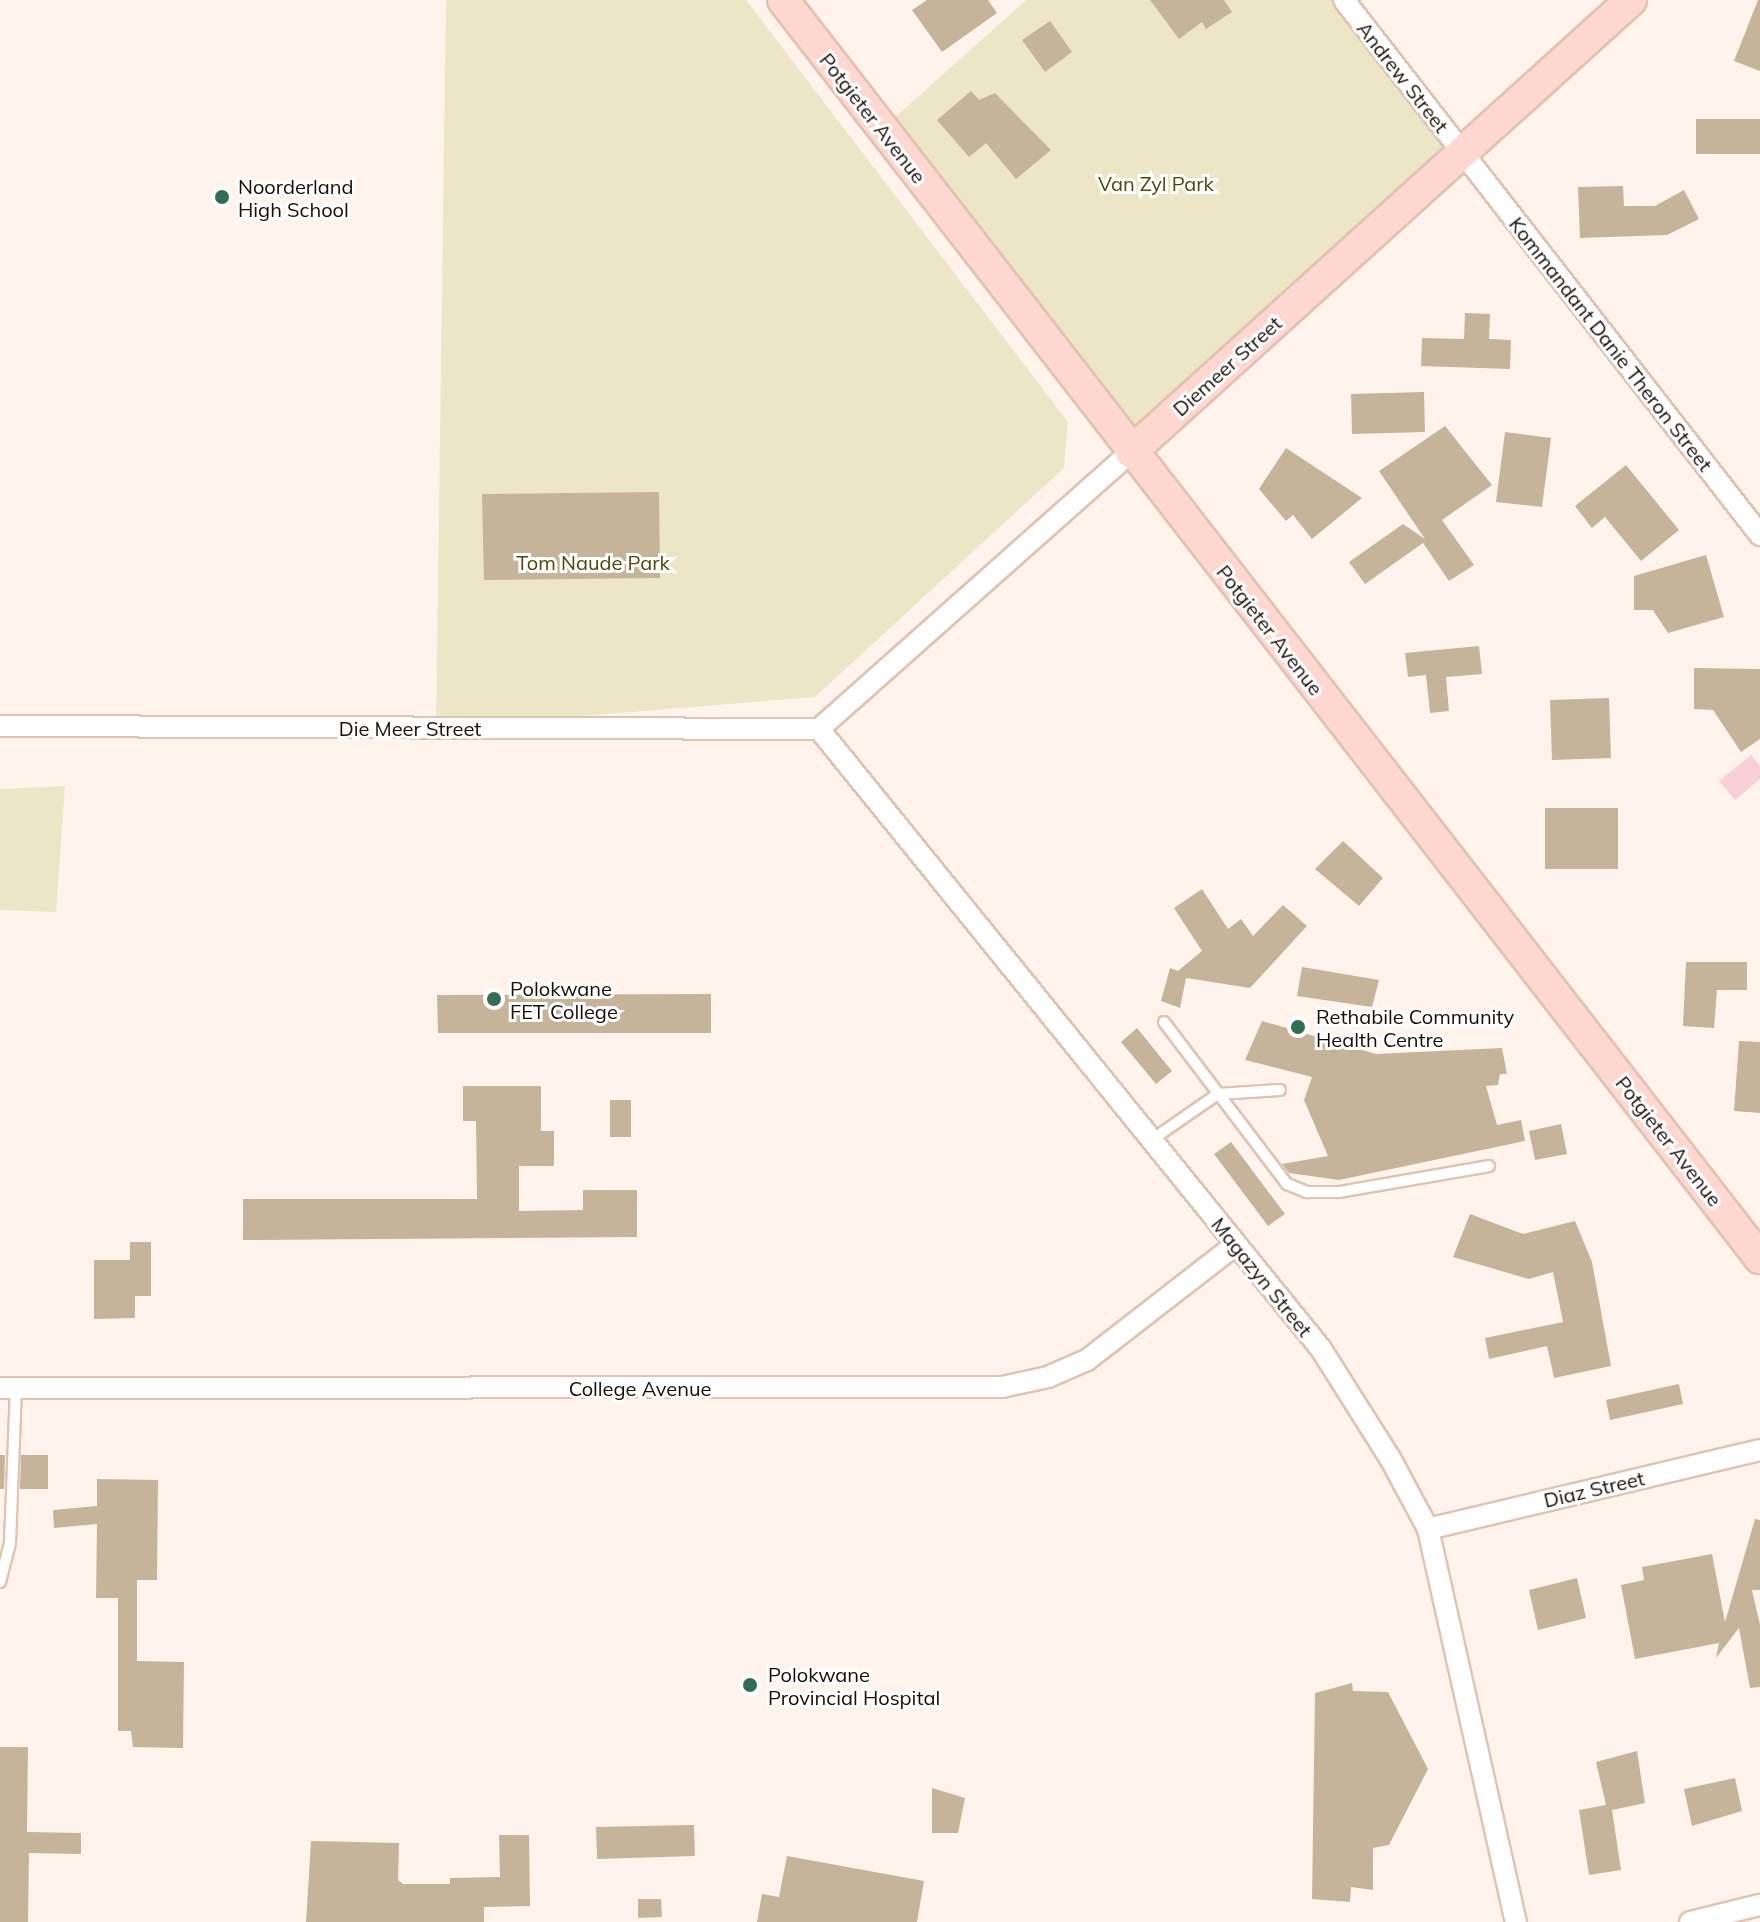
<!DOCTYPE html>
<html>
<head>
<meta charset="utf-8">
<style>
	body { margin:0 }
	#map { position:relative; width:1760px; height:1922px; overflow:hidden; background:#fff3ec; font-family:Mulish,sans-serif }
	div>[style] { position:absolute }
	.green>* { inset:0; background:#ece6c6 }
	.water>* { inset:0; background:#f7cfd4 }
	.building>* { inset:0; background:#c5b39a }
	.roads { filter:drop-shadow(2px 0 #e0c3b2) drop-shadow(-2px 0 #e0c3b2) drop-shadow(0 2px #e0c3b2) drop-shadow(0 -2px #e0c3b2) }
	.lane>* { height:10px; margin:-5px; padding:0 5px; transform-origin:5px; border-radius:5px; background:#fff }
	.street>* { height:20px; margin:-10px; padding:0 10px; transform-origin:10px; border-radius:10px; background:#fff }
	.secondary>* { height:30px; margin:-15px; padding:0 15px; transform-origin:15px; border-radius:15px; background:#fed7d0 }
	.dots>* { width:22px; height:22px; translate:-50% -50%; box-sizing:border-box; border:4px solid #fff; border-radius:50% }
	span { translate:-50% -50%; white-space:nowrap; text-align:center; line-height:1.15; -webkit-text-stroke:6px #fff; paint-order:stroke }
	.street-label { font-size:20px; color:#160d07 }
	.park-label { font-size:20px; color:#51460b }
	.poi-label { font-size:20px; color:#160d07 }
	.left { translate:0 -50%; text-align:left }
</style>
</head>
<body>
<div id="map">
	<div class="green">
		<div style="clip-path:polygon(446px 0,746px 0,1068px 422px,1064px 468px,815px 697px,436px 728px)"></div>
		<div style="clip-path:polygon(1026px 0,1343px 0,1462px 153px,1131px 452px,882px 129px)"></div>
		<div style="clip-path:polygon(65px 786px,56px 912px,0 910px,0 789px)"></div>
	</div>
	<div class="water">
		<div style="clip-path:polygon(1751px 755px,1760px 766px,1760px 779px,1735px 800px,1719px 781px)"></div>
	</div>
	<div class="building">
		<div style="clip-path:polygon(927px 0,988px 0,997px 13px,942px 52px,912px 10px)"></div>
		<div style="clip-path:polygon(1150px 0,1224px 0,1232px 12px,1206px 29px,1202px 22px,1179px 39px)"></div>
		<div style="clip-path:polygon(1758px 0,1760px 0,1760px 71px,1734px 61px)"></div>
		<div style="clip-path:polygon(1050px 21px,1072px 52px,1045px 72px,1022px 40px)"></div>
		<div style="clip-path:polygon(971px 91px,979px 100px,995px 93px,1051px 150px,1016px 179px,986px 143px,969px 157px,937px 120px)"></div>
		<div style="clip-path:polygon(1696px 119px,1760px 119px,1760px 154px,1696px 154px)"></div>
		<div style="clip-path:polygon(1623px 186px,1624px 206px,1655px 206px,1684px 190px,1699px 219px,1667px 235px,1580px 238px,1578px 187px)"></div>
		<div style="clip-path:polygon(1465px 313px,1490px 314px,1489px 339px,1511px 340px,1510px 369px,1421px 366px,1422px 338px,1464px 339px)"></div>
		<div style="clip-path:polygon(1424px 392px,1425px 432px,1352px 434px,1351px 394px)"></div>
		<div style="clip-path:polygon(1445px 426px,1492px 485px,1442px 520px,1474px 565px,1449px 581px,1423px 543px,1365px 584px,1349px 562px,1403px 524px,1425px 539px,1379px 471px)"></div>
		<div style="clip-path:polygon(1505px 432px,1551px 438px,1542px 507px,1496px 502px)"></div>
		<div style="clip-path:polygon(1286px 448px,1362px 498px,1312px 539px,1293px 515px,1286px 521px,1259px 489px)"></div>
		<div style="clip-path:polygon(1626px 465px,1679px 530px,1641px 561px,1605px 517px,1592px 528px,1575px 506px)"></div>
		<div style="clip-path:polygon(659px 492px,660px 578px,484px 580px,482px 494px)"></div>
		<div style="clip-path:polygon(1706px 555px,1724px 617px,1668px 633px,1653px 610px,1634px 610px,1634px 576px)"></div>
		<div style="clip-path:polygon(1479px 646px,1482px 674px,1446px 677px,1449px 711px,1430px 713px,1426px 675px,1408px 677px,1405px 653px)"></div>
		<div style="clip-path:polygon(1694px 668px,1760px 669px,1760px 739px,1741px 752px,1713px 710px,1694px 709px)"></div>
		<div style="clip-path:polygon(1609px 698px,1611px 758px,1552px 760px,1550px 700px)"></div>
		<div style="clip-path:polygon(1545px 808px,1618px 808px,1618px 869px,1545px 869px)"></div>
		<div style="clip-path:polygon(1343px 841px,1383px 878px,1359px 906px,1315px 869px)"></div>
		<div style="clip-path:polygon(1202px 889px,1228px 929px,1241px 919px,1253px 936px,1283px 905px,1307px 926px,1250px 988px,1186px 978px,1180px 1008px,1161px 1001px,1170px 968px,1178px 971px,1202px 951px,1174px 908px)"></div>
		<div style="clip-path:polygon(1686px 962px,1747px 962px,1747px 990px,1717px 990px,1714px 1028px,1683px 1026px)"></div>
		<div style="clip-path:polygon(1302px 967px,1379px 980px,1372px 1007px,1297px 996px)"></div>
		<div style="clip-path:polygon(711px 994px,711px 1033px,438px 1033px,437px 995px)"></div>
		<div style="clip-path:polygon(1262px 1021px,1376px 1054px,1502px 1048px,1507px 1074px,1500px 1074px,1498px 1085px,1486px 1086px,1497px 1125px,1521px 1120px,1525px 1141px,1339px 1180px,1289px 1173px,1282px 1164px,1328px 1156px,1304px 1100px,1312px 1077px,1245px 1060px)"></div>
		<div style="clip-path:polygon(1137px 1028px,1172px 1071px,1156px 1084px,1121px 1042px)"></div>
		<div style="clip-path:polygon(1739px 1041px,1760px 1042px,1760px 1113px,1734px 1111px)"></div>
		<div style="clip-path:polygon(463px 1086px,541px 1086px,541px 1131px,554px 1131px,554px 1166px,519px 1166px,519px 1211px,583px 1210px,583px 1190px,637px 1190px,637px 1237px,243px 1240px,243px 1199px,477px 1199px,476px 1121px,463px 1121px)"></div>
		<div style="clip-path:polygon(610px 1100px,631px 1100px,631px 1137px,610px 1137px)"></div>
		<div style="clip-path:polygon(1561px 1124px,1567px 1154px,1535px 1160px,1529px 1131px)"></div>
		<div style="clip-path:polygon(1231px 1142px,1285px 1214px,1268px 1226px,1214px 1154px)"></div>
		<div style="clip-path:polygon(1470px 1214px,1523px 1234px,1575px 1221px,1592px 1262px,1611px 1366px,1554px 1378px,1547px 1346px,1489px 1359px,1485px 1338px,1563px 1322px,1553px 1272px,1529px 1279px,1453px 1257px)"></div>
		<div style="clip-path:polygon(130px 1242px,151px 1242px,151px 1296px,135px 1296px,135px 1318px,94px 1319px,94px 1260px,130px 1260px)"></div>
		<div style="clip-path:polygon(1679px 1384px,1683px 1404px,1610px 1420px,1606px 1400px)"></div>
		<div style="clip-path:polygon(0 1455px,5px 1455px,4px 1489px,0 1489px)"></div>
		<div style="clip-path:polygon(21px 1455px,48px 1455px,48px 1489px,20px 1489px)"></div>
		<div style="clip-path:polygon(97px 1479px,158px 1480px,157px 1580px,137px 1580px,137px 1661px,184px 1662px,183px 1748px,133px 1747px,131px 1731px,118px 1731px,118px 1598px,96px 1598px,97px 1524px,54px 1528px,53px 1510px,97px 1506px)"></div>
		<div style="clip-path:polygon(1755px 1519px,1760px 1520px,1760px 1590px,1752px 1590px,1760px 1625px,1760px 1687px,1750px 1688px,1739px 1628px,1716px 1658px,1719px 1643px,1635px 1659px,1621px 1585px,1644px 1580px,1642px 1567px,1712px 1554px,1725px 1622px)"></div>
		<div style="clip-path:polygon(1577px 1578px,1586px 1618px,1538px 1630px,1529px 1590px)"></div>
		<div style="clip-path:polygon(1352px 1683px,1353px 1691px,1388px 1692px,1428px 1769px,1389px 1845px,1373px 1848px,1373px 1890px,1351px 1887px,1350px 1902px,1312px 1899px,1315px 1693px)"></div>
		<div style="clip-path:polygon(0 1747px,28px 1747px,27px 1832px,81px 1833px,81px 1854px,29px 1853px,28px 1922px,0 1922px)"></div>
		<div style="clip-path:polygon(1637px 1751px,1645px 1803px,1612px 1810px,1621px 1870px,1589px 1875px,1579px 1810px,1606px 1805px,1596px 1762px)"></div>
		<div style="clip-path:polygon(1735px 1778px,1742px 1811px,1692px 1826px,1684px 1789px)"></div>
		<div style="clip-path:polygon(932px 1788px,965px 1798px,958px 1833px,932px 1833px)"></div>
		<div style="clip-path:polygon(694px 1825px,695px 1856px,597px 1859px,596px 1827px)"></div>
		<div style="clip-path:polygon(499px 1835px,529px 1835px,530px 1906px,484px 1907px,484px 1922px,306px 1922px,311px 1841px,399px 1843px,398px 1880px,403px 1884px,450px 1884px,450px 1878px,500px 1877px)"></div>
		<div style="clip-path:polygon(787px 1856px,924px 1881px,917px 1922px,757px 1922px,762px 1894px,779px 1897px)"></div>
		<div style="clip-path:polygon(638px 1899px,661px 1899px,662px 1917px,638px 1918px)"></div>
	</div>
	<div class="roads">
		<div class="lane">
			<div style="left:1164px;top:1022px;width:203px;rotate:52.8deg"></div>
			<div style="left:1287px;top:1184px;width:22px;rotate:22deg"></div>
			<div style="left:1307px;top:1192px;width:32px"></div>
			<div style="left:1339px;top:1192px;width:152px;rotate:-9.8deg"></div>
			<div style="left:1150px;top:1141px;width:83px;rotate:-34.7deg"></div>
			<div style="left:1218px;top:1094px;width:62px;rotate:-3.7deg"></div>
			<div style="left:0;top:1582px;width:40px;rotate:-75.6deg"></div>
			<div style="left:10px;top:1543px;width:155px;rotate:-87.8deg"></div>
		</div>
		<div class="street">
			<div style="left:1344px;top:0;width:678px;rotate:52.13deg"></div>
			<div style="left:0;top:726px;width:819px;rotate:0.21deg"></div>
			<div style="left:819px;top:729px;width:798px;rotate:51deg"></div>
			<div style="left:1321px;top:1349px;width:129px;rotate:57.7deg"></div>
			<div style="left:1390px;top:1458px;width:81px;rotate:61.8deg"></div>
			<div style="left:1428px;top:1529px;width:403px;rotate:77.4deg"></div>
			<div style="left:819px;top:729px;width:417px;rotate:-41.6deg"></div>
			<div style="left:0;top:1388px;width:1002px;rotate:-0.06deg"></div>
			<div style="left:1002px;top:1387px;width:47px;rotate:-12.3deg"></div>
			<div style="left:1048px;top:1377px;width:43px;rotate:-23.6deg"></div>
			<div style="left:1087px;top:1360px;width:187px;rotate:-37.8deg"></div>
			<div style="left:1428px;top:1529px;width:341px;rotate:-13.4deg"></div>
			<div style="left:1690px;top:1922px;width:72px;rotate:-13.7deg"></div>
		</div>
		<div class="secondary">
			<div style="left:783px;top:0;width:1593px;rotate:52.17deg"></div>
			<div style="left:1131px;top:452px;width:674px;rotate:-42.11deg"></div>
		</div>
	</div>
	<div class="dots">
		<div style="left:222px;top:197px;background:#336d56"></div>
		<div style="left:494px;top:999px;background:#336d56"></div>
		<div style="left:1298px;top:1027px;background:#336d56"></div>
		<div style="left:750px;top:1685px;background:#336d56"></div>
	</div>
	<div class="street-label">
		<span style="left:1403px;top:77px;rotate:52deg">Andrew Street</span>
		<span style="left:873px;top:118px;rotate:52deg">Potgieter Avenue</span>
		<span style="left:1611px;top:344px;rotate:52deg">Kommandant Danie Theron Street</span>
		<span style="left:1227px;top:366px;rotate:-42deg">Diemeer Street</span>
		<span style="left:1270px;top:630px;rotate:52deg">Potgieter Avenue</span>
		<span style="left:410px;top:728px">Die Meer Street</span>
		<span style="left:1669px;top:1141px;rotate:52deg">Potgieter Avenue</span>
		<span style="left:1262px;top:1277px;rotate:51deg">Magazyn Street</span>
		<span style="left:640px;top:1388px">College Avenue</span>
		<span style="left:1594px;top:1489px;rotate:-13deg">Diaz Street</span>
	</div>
	<div class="park-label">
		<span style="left:1156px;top:183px">Van Zyl Park</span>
		<span style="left:593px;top:562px">Tom Naude Park</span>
	</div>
	<div class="poi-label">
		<span class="left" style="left:238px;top:198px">Noorderland<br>High School</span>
		<span class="left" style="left:510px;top:1000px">Polokwane<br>FET College</span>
		<span class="left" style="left:1316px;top:1028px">Rethabile Community<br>Health Centre</span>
		<span class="left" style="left:768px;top:1686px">Polokwane<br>Provincial Hospital</span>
	</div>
</div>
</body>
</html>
